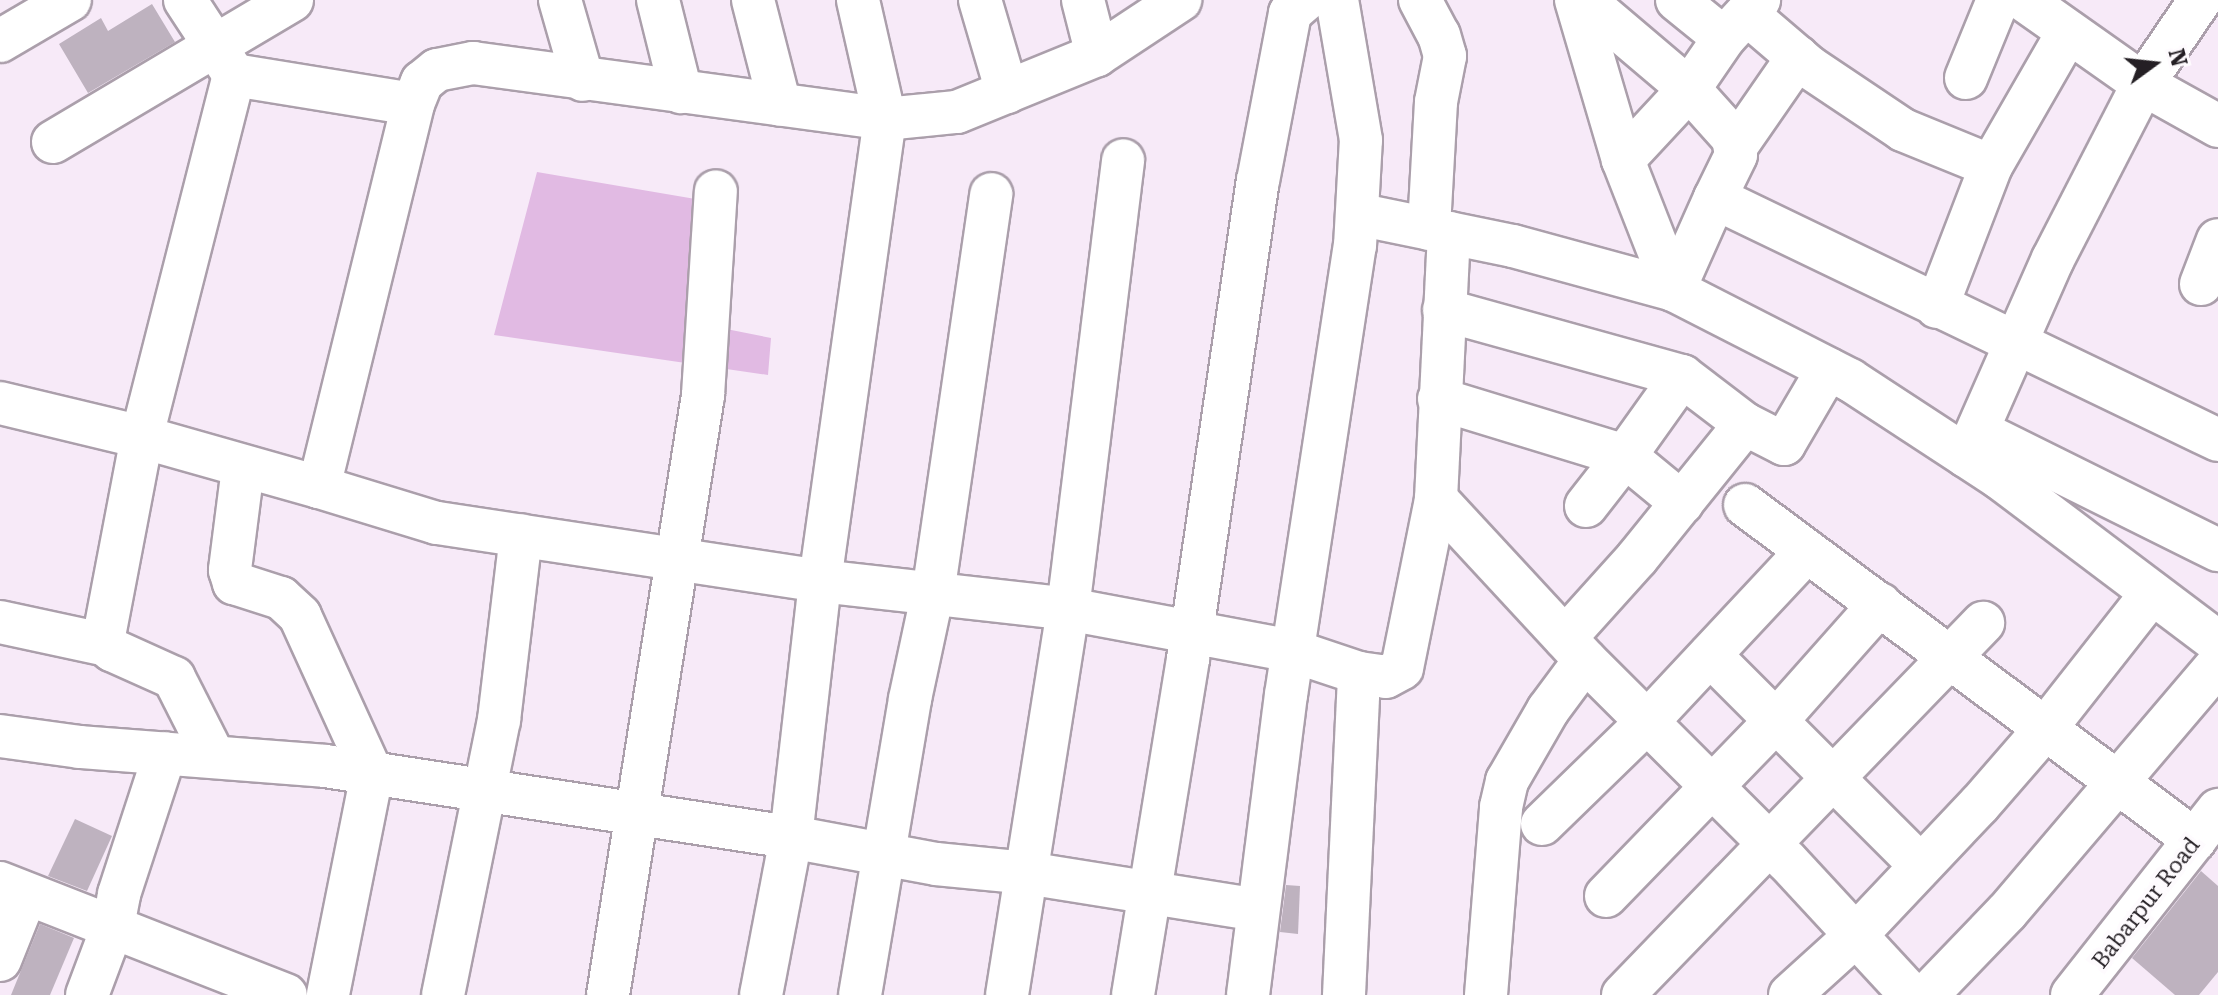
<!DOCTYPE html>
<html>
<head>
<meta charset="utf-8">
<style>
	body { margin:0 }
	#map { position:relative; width:2218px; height:995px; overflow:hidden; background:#f7eaf8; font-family:"Roboto Serif",serif }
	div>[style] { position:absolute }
	.green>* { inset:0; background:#e1bae3 }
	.building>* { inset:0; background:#beb2bf }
	.roads { filter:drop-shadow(2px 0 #ab9fab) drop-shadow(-2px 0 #ab9fab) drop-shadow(0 2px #ab9fab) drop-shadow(0 -2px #ab9fab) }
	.minor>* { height:42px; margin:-21px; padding:0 21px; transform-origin:21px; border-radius:21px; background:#fff }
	span { translate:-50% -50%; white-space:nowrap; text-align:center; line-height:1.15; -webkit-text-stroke:8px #fefbfe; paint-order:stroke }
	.street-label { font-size:22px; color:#241f24 }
	.north { position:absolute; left:2114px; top:24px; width:80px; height:80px; -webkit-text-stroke:6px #fefbfe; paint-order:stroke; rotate:75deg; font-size:22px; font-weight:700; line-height:32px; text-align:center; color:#241f24 }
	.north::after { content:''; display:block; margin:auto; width:28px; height:36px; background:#241f24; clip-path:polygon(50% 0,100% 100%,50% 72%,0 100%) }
</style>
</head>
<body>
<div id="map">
	<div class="green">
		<div style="clip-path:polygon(537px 172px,713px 202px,701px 324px,771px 338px,768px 375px,494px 335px)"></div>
	</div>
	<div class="building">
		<div style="clip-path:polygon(152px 4px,175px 42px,88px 93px,59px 44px,101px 18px,108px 31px)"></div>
		<div style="clip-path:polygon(75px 819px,112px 836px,87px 891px,48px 876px)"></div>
		<div style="clip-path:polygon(2201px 871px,2218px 886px,2218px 972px,2199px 995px,2175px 995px,2132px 958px)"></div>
		<div style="clip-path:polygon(1286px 885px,1300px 886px,1298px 934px,1280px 932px)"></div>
		<div style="clip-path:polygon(40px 924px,74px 938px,50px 995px,11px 995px)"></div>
	</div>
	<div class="roads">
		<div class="minor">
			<div style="left:185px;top:0;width:90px;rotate:56.8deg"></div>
			<div style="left:234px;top:75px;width:374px;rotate:104.3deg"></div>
			<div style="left:142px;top:437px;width:203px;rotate:100.8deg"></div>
			<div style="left:104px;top:636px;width:9px;rotate:77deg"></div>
			<div style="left:106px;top:645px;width:8px;rotate:40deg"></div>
			<div style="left:112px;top:650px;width:68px;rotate:24.3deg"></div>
			<div style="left:174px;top:678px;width:86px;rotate:63.1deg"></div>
			<div style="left:560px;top:0;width:83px;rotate:74deg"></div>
			<div style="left:658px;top:0;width:95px;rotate:76deg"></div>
			<div style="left:753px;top:0;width:108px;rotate:75.6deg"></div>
			<div style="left:980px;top:0;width:96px;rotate:73.6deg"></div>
			<div style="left:1083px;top:0;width:57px;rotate:75.7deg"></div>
			<div style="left:1420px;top:0;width:40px;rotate:62deg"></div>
			<div style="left:1439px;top:35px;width:22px;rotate:74deg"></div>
			<div style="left:1445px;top:56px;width:47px;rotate:101.1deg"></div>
			<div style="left:1436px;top:102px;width:127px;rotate:93.2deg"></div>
			<div style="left:1576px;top:0;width:167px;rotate:73.6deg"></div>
			<div style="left:1623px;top:160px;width:140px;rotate:68.6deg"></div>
			<div style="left:1674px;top:290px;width:198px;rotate:27.1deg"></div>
			<div style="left:1850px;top:380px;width:179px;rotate:33.2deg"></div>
			<div style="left:2000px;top:478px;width:273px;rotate:37deg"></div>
			<div style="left:1584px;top:0;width:138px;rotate:40.3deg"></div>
			<div style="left:1689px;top:89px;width:66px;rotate:48.1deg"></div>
			<div style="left:1733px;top:138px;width:17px;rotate:80deg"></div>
			<div style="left:1736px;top:155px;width:48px;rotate:116deg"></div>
			<div style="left:1677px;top:0;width:60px;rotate:39deg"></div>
			<div style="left:2024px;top:0;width:146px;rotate:35.2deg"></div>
			<div style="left:2143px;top:84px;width:86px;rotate:29.2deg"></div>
			<div style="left:1747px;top:14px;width:82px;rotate:40.5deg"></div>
			<div style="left:1809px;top:67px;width:113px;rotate:33.8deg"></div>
			<div style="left:1903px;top:130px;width:95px;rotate:22.2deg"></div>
			<div style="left:1991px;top:166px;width:151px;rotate:111deg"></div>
			<div style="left:0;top:41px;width:81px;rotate:-30.4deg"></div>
			<div style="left:234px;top:75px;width:181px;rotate:9.2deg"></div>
			<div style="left:1966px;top:78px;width:84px;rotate:-67.7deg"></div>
			<div style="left:53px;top:142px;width:278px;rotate:-30.7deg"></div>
			<div style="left:1737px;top:145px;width:107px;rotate:-55.3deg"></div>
			<div style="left:1623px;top:160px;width:97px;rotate:-47.1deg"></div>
			<div style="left:1689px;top:89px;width:62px;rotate:-55.5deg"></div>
			<div style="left:1724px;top:38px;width:52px;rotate:-47.4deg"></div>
			<div style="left:1991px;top:166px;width:155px;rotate:-60.1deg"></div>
			<div style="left:1357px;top:214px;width:159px;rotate:11.6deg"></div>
			<div style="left:1513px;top:246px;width:167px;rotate:15.3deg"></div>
			<div style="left:1674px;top:290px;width:101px;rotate:-66deg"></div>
			<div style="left:1715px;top:198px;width:558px;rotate:25.69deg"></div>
			<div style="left:1449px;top:233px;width:266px;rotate:92.8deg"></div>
			<div style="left:1436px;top:499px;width:219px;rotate:47.2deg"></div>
			<div style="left:1585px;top:660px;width:285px;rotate:44.9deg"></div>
			<div style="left:1787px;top:861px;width:183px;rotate:47.2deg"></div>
			<div style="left:2201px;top:284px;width:47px;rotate:-68.9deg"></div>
			<div style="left:1444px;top:310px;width:247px;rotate:15.5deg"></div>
			<div style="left:1682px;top:376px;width:79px;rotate:37.3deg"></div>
			<div style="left:1745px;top:424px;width:44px;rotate:27.1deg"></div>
			<div style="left:1784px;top:444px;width:87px;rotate:-59.6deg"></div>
			<div style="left:1439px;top:399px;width:195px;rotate:17deg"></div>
			<div style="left:1625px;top:456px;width:98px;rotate:-54.5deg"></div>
			<div style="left:0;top:403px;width:146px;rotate:13.5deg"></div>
			<div style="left:142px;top:437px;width:184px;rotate:15.8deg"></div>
			<div style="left:319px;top:487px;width:394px;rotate:-76.2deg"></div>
			<div style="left:413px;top:104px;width:24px;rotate:-68deg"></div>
			<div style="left:422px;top:82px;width:19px;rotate:-39deg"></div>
			<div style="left:437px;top:70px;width:37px;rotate:-11deg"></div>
			<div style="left:473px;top:63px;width:416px;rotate:7.7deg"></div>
			<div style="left:885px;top:119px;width:72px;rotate:-5.6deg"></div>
			<div style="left:957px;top:112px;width:151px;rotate:-22.2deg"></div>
			<div style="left:1097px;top:55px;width:100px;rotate:-33.5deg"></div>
			<div style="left:1978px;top:431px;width:268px;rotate:26.4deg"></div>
			<div style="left:1966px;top:456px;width:215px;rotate:-66.2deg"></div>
			<div style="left:2053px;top:259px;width:197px;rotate:-62.8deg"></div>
			<div style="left:2143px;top:84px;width:102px;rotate:-55.8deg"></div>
			<div style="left:243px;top:468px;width:103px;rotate:97.3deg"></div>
			<div style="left:230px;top:570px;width:14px;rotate:73deg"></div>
			<div style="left:234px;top:583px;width:49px;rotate:17.7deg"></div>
			<div style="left:281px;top:598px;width:26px;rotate:43deg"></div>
			<div style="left:300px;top:616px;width:174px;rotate:65.5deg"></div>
			<div style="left:372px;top:774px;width:225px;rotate:101.3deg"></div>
			<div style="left:319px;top:487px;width:123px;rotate:17deg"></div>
			<div style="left:437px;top:523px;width:387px;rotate:8.6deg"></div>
			<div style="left:820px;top:581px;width:250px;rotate:6.4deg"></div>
			<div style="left:1068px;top:609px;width:229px;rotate:10.6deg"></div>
			<div style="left:1293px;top:651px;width:70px;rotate:18.4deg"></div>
			<div style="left:1359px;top:673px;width:27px;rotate:8deg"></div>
			<div style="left:1386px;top:677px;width:18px;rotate:-29deg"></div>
			<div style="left:1402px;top:668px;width:172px;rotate:-78.6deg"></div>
			<div style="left:1745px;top:505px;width:561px;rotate:36.67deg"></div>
			<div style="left:1586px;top:506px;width:63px;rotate:-52deg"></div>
			<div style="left:1625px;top:456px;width:74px;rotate:39.5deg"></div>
			<div style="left:0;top:622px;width:108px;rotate:12.2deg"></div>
			<div style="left:1565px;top:638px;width:108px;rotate:-48deg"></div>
			<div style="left:1637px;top:558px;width:172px;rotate:-51.1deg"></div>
			<div style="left:1710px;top:655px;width:298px;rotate:45deg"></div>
			<div style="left:0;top:736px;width:81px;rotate:7.8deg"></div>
			<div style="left:80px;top:747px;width:246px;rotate:4.4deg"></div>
			<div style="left:325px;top:766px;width:471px;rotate:8.7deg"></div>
			<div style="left:791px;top:837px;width:147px;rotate:10.5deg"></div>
			<div style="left:936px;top:864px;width:91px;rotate:5.6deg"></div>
			<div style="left:1027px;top:873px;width:234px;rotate:9.1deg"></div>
			<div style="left:1542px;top:824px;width:146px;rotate:-44.2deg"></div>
			<div style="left:1647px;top:722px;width:234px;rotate:-46.9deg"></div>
			<div style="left:0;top:883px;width:307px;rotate:21.4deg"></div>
			<div style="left:1606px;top:896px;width:257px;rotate:-45.9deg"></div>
			<div style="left:1785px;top:711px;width:143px;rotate:-48.4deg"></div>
			<div style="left:0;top:960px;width:70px;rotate:-68.2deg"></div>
			<div style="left:87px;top:995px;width:74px;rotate:-69.4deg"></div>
			<div style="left:113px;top:926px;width:33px;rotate:-79deg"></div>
			<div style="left:119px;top:894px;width:148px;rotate:-71.9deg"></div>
			<div style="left:443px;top:995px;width:281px;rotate:-78.5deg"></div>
			<div style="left:499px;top:720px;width:186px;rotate:-83.2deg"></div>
			<div style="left:608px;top:995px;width:607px;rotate:-81deg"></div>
			<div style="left:703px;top:395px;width:204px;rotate:-86.4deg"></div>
			<div style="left:761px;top:995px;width:161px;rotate:-79.2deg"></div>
			<div style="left:791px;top:837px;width:258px;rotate:-83.5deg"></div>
			<div style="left:820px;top:581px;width:467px;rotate:-82deg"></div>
			<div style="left:885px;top:119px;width:122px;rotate:-102.8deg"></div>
			<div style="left:860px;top:995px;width:300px;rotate:-80.4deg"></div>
			<div style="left:910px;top:699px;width:115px;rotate:-77.9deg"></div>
			<div style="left:934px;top:587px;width:397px;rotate:-81.7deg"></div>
			<div style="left:1007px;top:995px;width:391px;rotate:-81deg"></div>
			<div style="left:1068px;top:609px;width:452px;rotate:-83deg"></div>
			<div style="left:1133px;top:995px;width:340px;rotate:-80.7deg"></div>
			<div style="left:1188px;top:659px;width:483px;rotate:-81.7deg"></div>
			<div style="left:1258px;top:181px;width:171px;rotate:-79.2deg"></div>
			<div style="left:1290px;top:13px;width:20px;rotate:-41deg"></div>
			<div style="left:1248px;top:995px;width:302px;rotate:-82.8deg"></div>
			<div style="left:1286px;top:695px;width:454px;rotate:-81.3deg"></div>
			<div style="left:1355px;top:246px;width:106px;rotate:-86.8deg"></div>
			<div style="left:1361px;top:140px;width:142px;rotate:-99.7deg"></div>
			<div style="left:1344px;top:995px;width:322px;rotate:-87.3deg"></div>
			<div style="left:1486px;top:995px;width:189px;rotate:-85.4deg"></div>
			<div style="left:1501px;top:807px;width:27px;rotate:-77deg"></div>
			<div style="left:1507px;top:781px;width:82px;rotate:-60deg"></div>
			<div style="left:1548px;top:710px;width:62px;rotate:-53.5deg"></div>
			<div style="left:1623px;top:995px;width:518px;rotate:-45.94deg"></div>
			<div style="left:1790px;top:995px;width:86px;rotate:-42.2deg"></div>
			<div style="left:1854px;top:937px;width:182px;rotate:-46.6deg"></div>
			<div style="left:1979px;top:805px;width:101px;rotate:-49deg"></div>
			<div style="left:2045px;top:729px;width:173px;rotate:-51.8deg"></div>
			<div style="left:1927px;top:995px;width:115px;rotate:-46.1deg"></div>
			<div style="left:2007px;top:912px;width:326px;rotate:-49.6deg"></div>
			<div style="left:2072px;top:995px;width:236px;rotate:-51.7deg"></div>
		</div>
	</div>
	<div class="street-label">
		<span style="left:2146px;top:903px;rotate:-52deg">Babarpur Road</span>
	</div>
	<div class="north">N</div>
</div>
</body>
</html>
